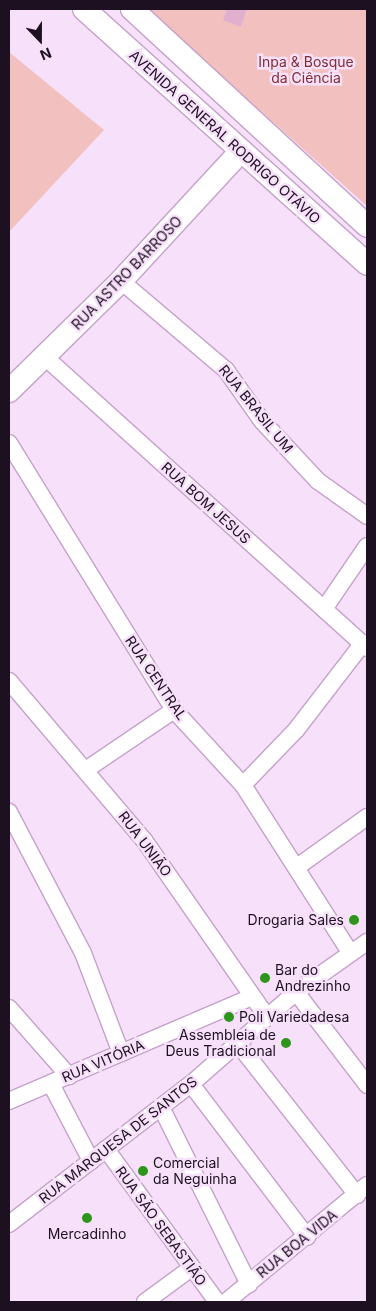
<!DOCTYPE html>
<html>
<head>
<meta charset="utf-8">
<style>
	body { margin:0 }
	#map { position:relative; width:376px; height:1311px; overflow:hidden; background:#f7e0fa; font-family:Inter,sans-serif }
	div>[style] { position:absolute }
	.green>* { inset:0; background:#f2c0be }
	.building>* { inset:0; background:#e2b0cf }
	.roads { filter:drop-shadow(1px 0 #c5a1cb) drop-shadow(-1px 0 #c5a1cb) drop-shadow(0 1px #c5a1cb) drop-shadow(0 -1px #c5a1cb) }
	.street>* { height:16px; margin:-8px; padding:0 8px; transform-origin:8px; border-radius:8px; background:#fff }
	.secondary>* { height:22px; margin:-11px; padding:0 11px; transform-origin:11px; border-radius:11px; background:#fff }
	.dots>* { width:14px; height:14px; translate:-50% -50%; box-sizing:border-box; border:2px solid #f7e0fa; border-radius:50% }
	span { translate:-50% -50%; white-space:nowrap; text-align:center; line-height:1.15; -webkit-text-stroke:5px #f7e0fa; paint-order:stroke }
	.park-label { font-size:14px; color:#822d30 }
	.street-label { font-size:14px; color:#1d1020 }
	.poi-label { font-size:14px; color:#1d1020 }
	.right { translate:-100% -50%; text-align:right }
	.left { translate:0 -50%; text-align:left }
	.frame { position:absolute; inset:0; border:10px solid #1d1020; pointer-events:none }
	.north { position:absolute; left:15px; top:15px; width:50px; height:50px; -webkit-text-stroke:4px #f7e0fa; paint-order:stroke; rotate:158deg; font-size:14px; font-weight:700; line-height:20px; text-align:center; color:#1d1020 }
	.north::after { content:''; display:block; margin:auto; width:18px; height:22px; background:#1d1020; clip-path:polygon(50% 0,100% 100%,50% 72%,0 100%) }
</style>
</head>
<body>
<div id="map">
	<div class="green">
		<div style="clip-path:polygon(148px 9px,367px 9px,367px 206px,254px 105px)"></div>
		<div style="clip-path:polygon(9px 52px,104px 130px,9px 232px)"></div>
	</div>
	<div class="building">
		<div style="clip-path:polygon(227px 9px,247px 9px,241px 27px,223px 20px)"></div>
	</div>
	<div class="roads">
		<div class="street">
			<div style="left:121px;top:281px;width:138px;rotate:40.3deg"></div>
			<div style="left:226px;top:370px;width:62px;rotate:54.8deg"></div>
			<div style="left:262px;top:421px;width:82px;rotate:47deg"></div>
			<div style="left:318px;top:481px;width:60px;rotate:35.5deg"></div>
			<div style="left:45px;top:357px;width:434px;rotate:42.1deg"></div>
			<div style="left:9px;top:443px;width:314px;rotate:58.3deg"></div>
			<div style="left:174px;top:710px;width:102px;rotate:47.4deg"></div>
			<div style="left:243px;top:785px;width:198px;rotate:57.4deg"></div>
			<div style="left:324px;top:609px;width:76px;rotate:-55.7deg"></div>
			<div style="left:9px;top:681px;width:209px;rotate:49.7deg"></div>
			<div style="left:144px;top:840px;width:216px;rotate:55.2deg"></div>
			<div style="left:87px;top:769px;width:105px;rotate:-34.1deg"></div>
			<div style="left:243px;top:785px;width:76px;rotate:-46.1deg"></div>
			<div style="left:296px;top:730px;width:110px;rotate:-52.4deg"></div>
			<div style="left:9px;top:812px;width:159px;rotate:62.3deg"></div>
			<div style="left:83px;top:953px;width:107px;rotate:69.2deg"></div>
			<div style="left:297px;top:867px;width:86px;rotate:-35.5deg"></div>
			<div style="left:296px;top:992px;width:117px;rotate:52.6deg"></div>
			<div style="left:9px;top:1008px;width:91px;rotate:48.6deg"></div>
			<div style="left:239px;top:1045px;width:191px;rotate:51.8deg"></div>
			<div style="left:51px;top:1084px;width:87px;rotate:62.5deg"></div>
			<div style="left:191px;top:1084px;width:192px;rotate:52.8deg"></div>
			<div style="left:9px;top:1101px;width:264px;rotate:-23.2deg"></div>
			<div style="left:161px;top:1107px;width:198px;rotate:63.6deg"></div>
			<div style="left:106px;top:1149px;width:189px;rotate:54deg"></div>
			<div style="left:9px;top:1224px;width:230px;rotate:-37.6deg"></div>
			<div style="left:191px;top:1084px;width:140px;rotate:-41.2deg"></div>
			<div style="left:296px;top:992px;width:87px;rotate:-35.2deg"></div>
			<div style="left:145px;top:1302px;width:56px;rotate:-36.3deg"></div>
			<div style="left:226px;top:1302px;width:183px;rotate:-39.7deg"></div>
		</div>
		<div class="secondary">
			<div style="left:84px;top:9px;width:381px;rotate:42deg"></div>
			<div style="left:132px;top:9px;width:320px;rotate:42.7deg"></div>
			<div style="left:9px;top:391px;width:157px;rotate:-44.5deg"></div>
			<div style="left:121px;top:281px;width:177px;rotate:-47.3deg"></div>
		</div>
	</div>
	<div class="dots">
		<div style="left:354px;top:920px;background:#2d951c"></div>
		<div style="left:265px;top:978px;background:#2d951c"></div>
		<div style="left:229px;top:1017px;background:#2d951c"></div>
		<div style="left:286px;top:1043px;background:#2d951c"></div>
		<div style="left:143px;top:1171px;background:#2d951c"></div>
		<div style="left:87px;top:1218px;background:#2d951c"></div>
	</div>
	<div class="park-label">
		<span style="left:306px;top:70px">Inpa &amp; Bosque<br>da Ciência</span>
	</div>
	<div class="street-label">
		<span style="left:225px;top:137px;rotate:42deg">AVENIDA GENERAL RODRIGO OTÁVIO</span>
		<span style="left:127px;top:273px;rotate:-46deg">RUA ASTRO BARROSO</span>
		<span style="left:256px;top:409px;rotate:51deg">RUA BRASIL UM</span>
		<span style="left:206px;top:503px;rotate:42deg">RUA BOM JESUS</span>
		<span style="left:156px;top:678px;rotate:56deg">RUA CENTRAL</span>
		<span style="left:145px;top:844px;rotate:53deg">RUA UNIÃO</span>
		<span style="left:103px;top:1061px;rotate:-23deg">RUA VITÓRIA</span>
		<span style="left:118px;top:1140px;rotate:-38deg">RUA MARQUESA DE SANTOS</span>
		<span style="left:161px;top:1226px;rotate:54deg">RUA SÃO SEBASTIÃO</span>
		<span style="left:297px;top:1244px;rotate:-39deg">RUA BOA VIDA</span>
	</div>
	<div class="poi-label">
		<span class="right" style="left:344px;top:920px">Drogaria Sales</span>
		<span class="left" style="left:275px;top:978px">Bar do<br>Andrezinho</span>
		<span class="left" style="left:239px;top:1017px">Poli Variedadesa</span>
		<span class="right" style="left:276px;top:1043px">Assembleia de<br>Deus Tradicional</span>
		<span class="left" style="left:153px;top:1171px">Comercial<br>da Neguinha</span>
		<span style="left:87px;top:1234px">Mercadinho</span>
	</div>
	<div class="frame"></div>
	<div class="north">N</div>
</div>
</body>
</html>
